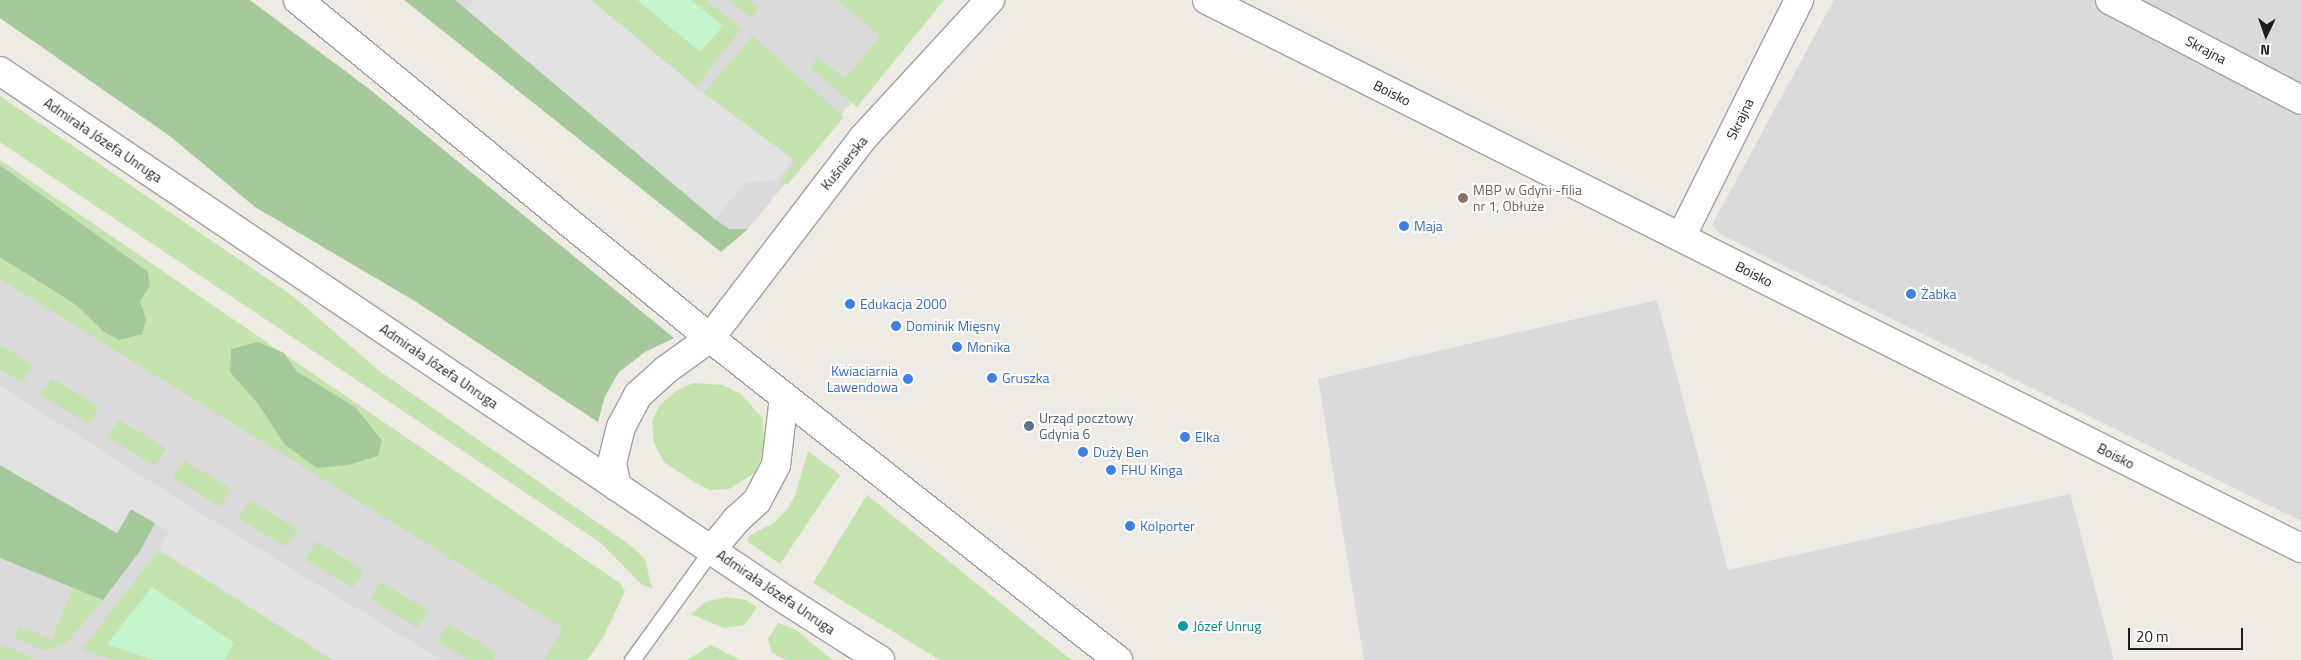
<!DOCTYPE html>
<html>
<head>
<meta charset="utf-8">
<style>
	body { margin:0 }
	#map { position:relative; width:2301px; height:660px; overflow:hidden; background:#edebe4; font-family:"Titillium Web",sans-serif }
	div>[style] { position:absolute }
	.residential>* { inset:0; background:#dbdada }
	.grass>* { inset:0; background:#c4e3ae }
	.forest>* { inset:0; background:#a6c99c }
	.park>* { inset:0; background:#c4f4cc }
	.parking>* { inset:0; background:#e1e1e1 }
	.roads { filter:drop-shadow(1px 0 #a1a1a1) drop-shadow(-1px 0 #a1a1a1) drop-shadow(0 1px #a1a1a1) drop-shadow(0 -1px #a1a1a1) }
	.service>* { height:15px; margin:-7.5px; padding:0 7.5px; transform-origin:7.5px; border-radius:7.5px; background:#fff }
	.minor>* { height:28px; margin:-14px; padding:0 14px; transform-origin:14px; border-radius:14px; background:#fff }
	.tertiary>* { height:28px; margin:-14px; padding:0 14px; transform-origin:14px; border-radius:14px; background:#fff }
	.dots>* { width:14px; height:14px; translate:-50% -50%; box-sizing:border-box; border:2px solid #fff; border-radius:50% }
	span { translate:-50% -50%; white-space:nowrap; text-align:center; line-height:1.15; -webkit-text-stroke:4px #fff; paint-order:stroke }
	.street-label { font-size:14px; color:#1d1d1d }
	.education-label { font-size:14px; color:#785e54 }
	.left { translate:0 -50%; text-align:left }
	.shop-label { font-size:14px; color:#366cbe }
	.right { translate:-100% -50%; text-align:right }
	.service-label { font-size:14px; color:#4e5e75 }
	.culture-label { font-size:14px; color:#0d838f }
	.north { position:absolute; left:2241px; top:10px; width:50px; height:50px; -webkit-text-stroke:4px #fff; paint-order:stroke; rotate:183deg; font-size:14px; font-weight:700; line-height:20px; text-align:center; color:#1d1d1d }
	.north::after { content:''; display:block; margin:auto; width:18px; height:22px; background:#1d1d1d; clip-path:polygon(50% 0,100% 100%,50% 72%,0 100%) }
	.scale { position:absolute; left:2128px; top:628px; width:115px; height:22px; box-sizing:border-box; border:2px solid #1d1d1d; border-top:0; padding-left:6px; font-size:15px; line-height:18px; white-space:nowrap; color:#1d1d1d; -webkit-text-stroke:4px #fff; paint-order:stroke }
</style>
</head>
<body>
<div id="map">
	<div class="residential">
		<div style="clip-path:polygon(455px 0,935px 0,748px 229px,729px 229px,715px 219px)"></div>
		<div style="clip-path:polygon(1834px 0,2301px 0,2301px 521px,1720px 234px,1712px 225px)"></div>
		<div style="clip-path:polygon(0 244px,595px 624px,573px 660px,0 660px)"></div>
		<div style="clip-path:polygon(1657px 300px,1728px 570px,2070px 494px,2114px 660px,1364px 660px,1318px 379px)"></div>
	</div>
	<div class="grass">
		<div style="clip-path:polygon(591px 0,706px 0,741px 29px,696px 87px)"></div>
		<div style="clip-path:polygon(729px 0,750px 0,760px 8px,751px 18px)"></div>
		<div style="clip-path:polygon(837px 0,944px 0,857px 107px,810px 68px,818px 57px,845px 79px,880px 36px)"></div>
		<div style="clip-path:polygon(752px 36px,844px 117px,788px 184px,779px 183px,795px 161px,704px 93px)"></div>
		<div style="clip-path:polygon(0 96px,294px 297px,378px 370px,634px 548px,645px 560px,652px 588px,642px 585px,601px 543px,0 142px)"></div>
		<div style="clip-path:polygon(0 160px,621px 584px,625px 591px,621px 600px,603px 638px,587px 660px,544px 660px,563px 628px,0 279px)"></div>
		<div style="clip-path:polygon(0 345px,34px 366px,22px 383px,0 369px)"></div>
		<div style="clip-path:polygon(52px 378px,99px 407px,88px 424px,40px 395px)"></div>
		<div style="clip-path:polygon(693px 383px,723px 385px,741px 394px,763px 419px,764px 448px,755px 473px,729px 489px,710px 490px,696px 483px,664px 462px,654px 443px,652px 421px,659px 406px,676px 391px)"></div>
		<div style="clip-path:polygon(119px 420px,166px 448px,155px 466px,107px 437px)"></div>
		<div style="clip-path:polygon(808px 451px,840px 475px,780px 564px,747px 541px,749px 536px,775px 522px,787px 509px,795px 495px)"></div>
		<div style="clip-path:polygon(184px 460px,231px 489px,220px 507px,172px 477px)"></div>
		<div style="clip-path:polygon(867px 495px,1060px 651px,1072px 660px,940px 660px,813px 583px)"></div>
		<div style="clip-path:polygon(250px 500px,297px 529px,286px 547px,238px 518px)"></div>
		<div style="clip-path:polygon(317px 541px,364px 571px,353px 588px,305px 559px)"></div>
		<div style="clip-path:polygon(159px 550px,333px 660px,115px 660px,81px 650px)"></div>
		<div style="clip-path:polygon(381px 582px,429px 611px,417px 628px,370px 599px)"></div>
		<div style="clip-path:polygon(73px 587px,103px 600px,67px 642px,45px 651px,14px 638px,19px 626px,52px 639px)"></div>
		<div style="clip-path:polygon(726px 597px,746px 600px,757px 607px,745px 625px,724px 628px,691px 614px,706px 602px)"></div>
		<div style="clip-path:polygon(778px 623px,795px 629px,832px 660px,786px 660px,772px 653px,768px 639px)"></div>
		<div style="clip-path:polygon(449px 624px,496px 653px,492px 660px,468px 660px,437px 641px)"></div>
		<div style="clip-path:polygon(0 644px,30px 656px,33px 660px,0 660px)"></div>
		<div style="clip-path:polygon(711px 645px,740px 660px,687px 660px)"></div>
	</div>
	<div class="forest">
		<div style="clip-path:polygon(0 0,250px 0,368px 88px,674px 338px,645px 352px,619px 372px,605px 396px,598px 422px,413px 300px,255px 207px,171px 137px,0 18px)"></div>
		<div style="clip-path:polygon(404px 0,455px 0,715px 219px,729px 229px,748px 229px,721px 252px)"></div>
		<div style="clip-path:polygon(0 165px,148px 272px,150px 286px,140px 301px,146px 320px,142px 334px,119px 340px,104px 332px,75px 304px,0 257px)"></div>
		<div style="clip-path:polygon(258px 342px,284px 353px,296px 371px,355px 407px,382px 440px,378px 456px,348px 465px,317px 468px,285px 445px,259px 405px,230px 372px,231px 349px)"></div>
		<div style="clip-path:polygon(0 465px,117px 533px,131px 509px,155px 523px,140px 551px,103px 600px,0 558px)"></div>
	</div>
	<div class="park">
		<div style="clip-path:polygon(637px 0,691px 0,723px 26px,700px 52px)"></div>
		<div style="clip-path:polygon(152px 587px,234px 643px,225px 660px,152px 660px,107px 644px)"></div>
	</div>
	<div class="parking">
		<div style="clip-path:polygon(473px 0,591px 0,700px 91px,793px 159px,777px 180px,745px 183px,715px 219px,466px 9px)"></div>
		<div style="clip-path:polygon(0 386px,179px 500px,441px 660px,333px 660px,159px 550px,169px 532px,155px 523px,131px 509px,117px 533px,0 465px)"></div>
	</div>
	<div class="roads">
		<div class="service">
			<div style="left:632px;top:660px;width:137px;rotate:-54.2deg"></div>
		</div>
		<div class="minor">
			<div style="left:1207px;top:0;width:1224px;rotate:26.61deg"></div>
			<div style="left:2110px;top:0;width:216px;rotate:27.6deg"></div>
			<div style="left:1681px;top:237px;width:265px;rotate:-63.5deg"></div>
			<div style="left:710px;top:338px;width:252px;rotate:-52.6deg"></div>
			<div style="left:863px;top:138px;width:188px;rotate:-47.4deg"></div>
		</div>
		<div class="tertiary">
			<div style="left:298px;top:0;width:533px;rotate:39.37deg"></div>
			<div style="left:710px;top:338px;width:520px;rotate:38.28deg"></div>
			<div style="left:0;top:71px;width:938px;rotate:33.96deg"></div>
			<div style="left:778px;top:595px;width:121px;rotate:32.5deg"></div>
			<div style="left:617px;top:487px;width:25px;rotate:-102deg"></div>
			<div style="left:612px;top:463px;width:37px;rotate:-76deg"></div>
			<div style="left:621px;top:427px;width:36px;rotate:-62deg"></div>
			<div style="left:638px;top:395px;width:39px;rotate:-42deg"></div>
			<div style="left:667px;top:369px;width:53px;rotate:-35.8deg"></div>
			<div style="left:712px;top:549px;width:38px;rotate:-50deg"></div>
			<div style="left:736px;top:520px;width:28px;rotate:-42deg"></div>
			<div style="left:757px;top:501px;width:41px;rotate:-62.2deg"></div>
			<div style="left:776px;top:465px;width:68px;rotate:-83.3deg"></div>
		</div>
	</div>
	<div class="dots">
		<div style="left:1463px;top:198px;background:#8d6e63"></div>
		<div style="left:1404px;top:226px;background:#3f7fe0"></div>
		<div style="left:1911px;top:294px;background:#3f7fe0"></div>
		<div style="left:850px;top:304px;background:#3f7fe0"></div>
		<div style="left:896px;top:326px;background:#3f7fe0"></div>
		<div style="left:957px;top:347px;background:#3f7fe0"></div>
		<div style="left:992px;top:378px;background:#3f7fe0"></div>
		<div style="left:908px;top:379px;background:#3f7fe0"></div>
		<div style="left:1029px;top:426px;background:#5c6f8a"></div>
		<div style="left:1185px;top:437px;background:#3f7fe0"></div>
		<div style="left:1083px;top:452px;background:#3f7fe0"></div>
		<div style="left:1111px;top:470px;background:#3f7fe0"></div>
		<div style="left:1130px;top:526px;background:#3f7fe0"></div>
		<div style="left:1183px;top:626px;background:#0f9aa8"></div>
	</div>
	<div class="street-label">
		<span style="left:2206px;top:50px;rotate:28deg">Skrajna</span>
		<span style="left:1392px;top:93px;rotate:27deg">Boisko</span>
		<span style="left:1740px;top:119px;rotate:-64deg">Skrajna</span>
		<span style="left:103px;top:140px;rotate:34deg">Admirała Józefa Unruga</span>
		<span style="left:844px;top:163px;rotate:-51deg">Kuśnierska</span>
		<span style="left:1754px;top:274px;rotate:27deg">Boisko</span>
		<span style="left:439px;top:366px;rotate:34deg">Admirała Józefa Unruga</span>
		<span style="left:2116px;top:456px;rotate:27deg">Boisko</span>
		<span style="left:776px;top:592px;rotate:34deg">Admirała Józefa Unruga</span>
	</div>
	<div class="education-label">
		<span class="left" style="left:1473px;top:198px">MBP w Gdyni -filia<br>nr 1, Obłuże</span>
	</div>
	<div class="shop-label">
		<span class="left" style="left:1414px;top:226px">Maja</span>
		<span class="left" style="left:1921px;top:294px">Żabka</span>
		<span class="left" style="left:860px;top:304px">Edukacja 2000</span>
		<span class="left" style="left:906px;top:326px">Dominik Mięsny</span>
		<span class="left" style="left:967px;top:347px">Monika</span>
		<span class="right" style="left:898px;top:379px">Kwiaciarnia<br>Lawendowa</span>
		<span class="left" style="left:1002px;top:378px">Gruszka</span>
		<span class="left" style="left:1195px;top:437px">Elka</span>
		<span class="left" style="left:1093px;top:452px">Duży Ben</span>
		<span class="left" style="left:1121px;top:470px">FHU Kinga</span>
		<span class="left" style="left:1140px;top:526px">Kolporter</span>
	</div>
	<div class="service-label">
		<span class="left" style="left:1039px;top:426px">Urząd pocztowy<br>Gdynia 6</span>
	</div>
	<div class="culture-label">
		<span class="left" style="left:1193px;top:626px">Józef Unrug</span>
	</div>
	<div class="north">N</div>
	<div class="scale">20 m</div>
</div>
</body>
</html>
